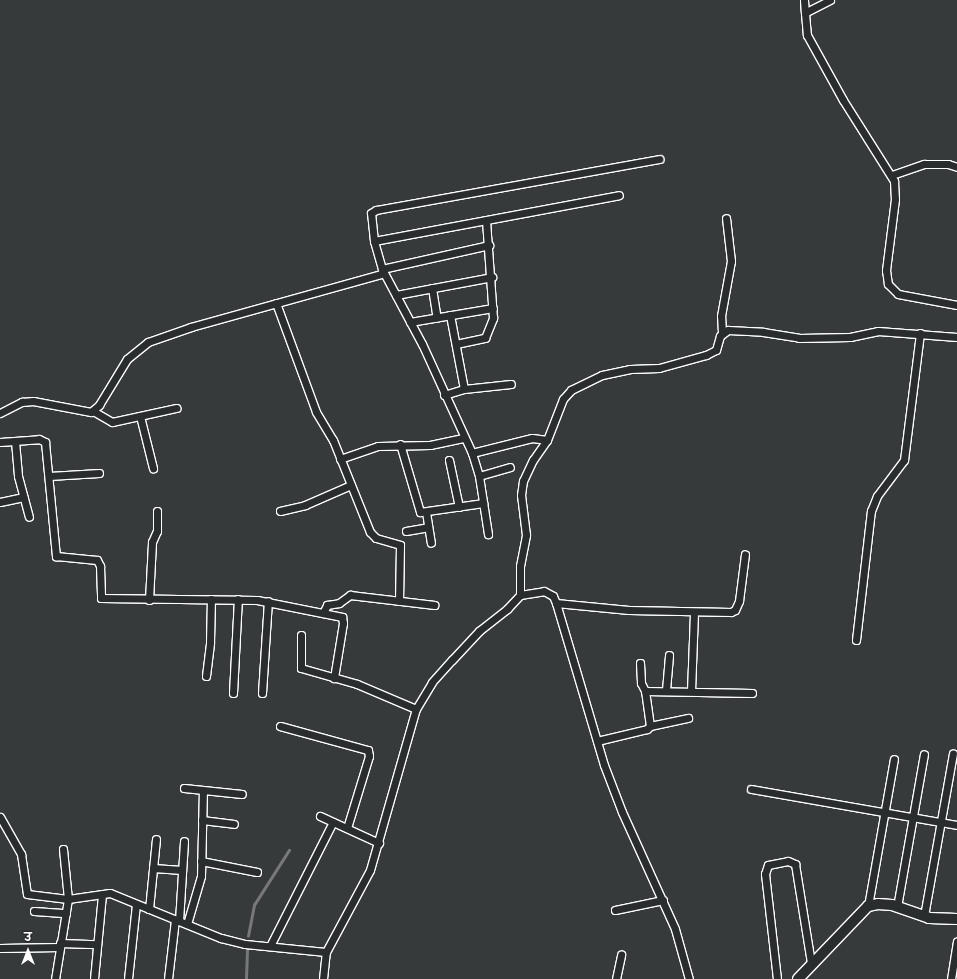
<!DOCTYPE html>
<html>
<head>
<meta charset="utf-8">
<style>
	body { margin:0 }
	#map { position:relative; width:957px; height:979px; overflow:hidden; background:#373a3b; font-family:"Gochi Hand","Playpen Sans Deva",sans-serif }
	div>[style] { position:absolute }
	.stream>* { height:2.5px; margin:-1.25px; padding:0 1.25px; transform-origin:1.25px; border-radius:1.25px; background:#767879 }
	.roads { filter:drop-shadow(1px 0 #fff) drop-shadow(-1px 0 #fff) drop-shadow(0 1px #fff) drop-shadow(0 -1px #fff) }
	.street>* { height:7px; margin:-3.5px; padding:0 3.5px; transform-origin:3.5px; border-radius:3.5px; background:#2a2d2e }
	.secondary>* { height:10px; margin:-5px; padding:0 5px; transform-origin:5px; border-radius:5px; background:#2a2d2e }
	span { translate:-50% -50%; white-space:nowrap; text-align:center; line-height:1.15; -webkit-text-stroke:3.5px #2a2d2e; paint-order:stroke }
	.north { position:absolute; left:8px; top:931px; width:40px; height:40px; -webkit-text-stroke:3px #2a2d2e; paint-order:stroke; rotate:0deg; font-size:11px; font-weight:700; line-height:16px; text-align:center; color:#fff }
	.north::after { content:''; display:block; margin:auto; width:14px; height:18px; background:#fff; clip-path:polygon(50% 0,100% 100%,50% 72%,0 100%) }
</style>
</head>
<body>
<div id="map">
	<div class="stream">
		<div style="left:248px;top:936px;width:32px;rotate:-79deg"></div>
		<div style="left:254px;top:905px;width:65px;rotate:-57.5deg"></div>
		<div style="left:246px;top:979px;width:29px;rotate:-88deg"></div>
	</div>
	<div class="roads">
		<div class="street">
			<div style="left:804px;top:0;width:13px;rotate:86deg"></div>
			<div style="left:830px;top:0;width:28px;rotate:153deg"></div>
			<div style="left:805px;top:13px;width:22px;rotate:85deg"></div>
			<div style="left:807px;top:35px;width:74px;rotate:61deg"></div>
			<div style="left:843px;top:100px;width:96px;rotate:57.8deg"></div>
			<div style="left:894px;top:181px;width:18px;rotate:87deg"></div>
			<div style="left:895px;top:199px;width:72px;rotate:97.2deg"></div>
			<div style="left:886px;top:270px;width:14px;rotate:82deg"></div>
			<div style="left:888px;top:284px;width:14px;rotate:45deg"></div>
			<div style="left:898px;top:294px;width:60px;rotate:10.6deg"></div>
			<div style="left:892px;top:175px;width:34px;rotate:-19deg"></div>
			<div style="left:924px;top:164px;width:24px"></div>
			<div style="left:948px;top:164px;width:9px;rotate:18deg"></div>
			<div style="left:374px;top:241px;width:249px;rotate:-10.6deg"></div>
			<div style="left:382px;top:269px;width:110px;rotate:-12.6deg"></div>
			<div style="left:432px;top:288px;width:30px;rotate:81deg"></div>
			<div style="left:396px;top:295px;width:98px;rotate:-10.6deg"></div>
			<div style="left:276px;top:303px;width:116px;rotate:69.8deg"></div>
			<div style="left:316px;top:412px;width:33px;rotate:59deg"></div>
			<div style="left:333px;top:440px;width:99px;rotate:68.1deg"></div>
			<div style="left:370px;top:532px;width:8px;rotate:45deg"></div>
			<div style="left:376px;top:538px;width:25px;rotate:16deg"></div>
			<div style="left:400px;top:545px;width:56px;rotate:91deg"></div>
			<div style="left:450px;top:315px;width:75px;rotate:79.3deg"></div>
			<div style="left:410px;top:322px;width:84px;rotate:-9.6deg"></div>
			<div style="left:722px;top:333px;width:17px;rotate:-93deg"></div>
			<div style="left:721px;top:316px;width:56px;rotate:-79.7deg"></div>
			<div style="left:731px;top:261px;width:43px;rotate:-96.6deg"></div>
			<div style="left:456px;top:344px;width:30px;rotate:-12deg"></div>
			<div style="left:485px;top:338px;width:22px;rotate:-68deg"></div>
			<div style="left:493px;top:318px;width:98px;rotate:-94.1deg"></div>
			<div style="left:444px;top:395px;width:21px;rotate:-17deg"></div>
			<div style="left:464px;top:389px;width:47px;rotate:-6.1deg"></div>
			<div style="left:93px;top:411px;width:22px;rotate:30deg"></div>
			<div style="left:112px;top:422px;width:66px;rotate:-12.3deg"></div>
			<div style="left:0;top:413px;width:25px;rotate:-27deg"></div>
			<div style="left:22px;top:402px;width:11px;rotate:-5deg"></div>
			<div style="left:33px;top:401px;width:59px;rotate:10.7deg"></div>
			<div style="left:91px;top:412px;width:11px;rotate:-41deg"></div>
			<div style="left:99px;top:405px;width:54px;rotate:-58.7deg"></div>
			<div style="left:127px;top:359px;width:27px;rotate:-39deg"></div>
			<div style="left:148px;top:342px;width:46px;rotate:-19.2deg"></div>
			<div style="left:191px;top:327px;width:200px;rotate:-15.6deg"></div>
			<div style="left:140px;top:416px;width:54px;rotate:76deg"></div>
			<div style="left:547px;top:440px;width:15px;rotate:-172deg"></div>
			<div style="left:532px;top:438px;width:62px;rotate:166deg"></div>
			<div style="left:472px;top:453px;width:120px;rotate:-114.6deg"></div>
			<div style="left:422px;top:344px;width:85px;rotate:-118.1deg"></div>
			<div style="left:382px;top:269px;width:29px;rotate:-106deg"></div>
			<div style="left:374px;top:241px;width:28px;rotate:-96deg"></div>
			<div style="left:371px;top:213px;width:6px;rotate:-31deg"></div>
			<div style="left:376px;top:210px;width:288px;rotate:-10.2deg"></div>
			<div style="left:15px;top:441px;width:35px;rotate:85deg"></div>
			<div style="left:18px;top:476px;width:42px;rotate:75deg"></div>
			<div style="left:0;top:442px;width:39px;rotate:-4deg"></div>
			<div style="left:39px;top:439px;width:7px;rotate:27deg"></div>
			<div style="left:45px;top:442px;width:115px;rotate:84.5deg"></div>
			<div style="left:56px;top:556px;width:41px;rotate:5.6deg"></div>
			<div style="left:97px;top:560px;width:7px;rotate:63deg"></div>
			<div style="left:100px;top:566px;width:32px;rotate:88deg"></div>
			<div style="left:101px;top:598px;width:156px;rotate:0.7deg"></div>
			<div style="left:257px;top:600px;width:87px;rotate:11.3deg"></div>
			<div style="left:342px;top:617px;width:6px;rotate:81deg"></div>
			<div style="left:343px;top:623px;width:56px;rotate:99.3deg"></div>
			<div style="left:400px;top:444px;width:71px;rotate:73.6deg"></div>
			<div style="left:420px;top:512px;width:64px;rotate:-8.1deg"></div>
			<div style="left:472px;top:453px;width:24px;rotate:73deg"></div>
			<div style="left:479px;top:476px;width:59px;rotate:81.2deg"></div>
			<div style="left:340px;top:459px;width:40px;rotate:-18.9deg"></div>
			<div style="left:378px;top:446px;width:52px;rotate:-1.1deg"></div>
			<div style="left:430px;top:445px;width:35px;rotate:-12deg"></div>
			<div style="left:449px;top:460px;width:48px;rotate:78deg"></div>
			<div style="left:49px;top:476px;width:50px;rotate:-3.4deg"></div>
			<div style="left:479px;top:476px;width:32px;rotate:-16deg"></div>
			<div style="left:0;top:502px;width:24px;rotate:-12deg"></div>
			<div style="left:280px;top:511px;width:26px;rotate:-13deg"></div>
			<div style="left:305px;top:505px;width:50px;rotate:-23.5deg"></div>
			<div style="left:426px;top:512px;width:31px;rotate:81deg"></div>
			<div style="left:406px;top:531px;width:22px;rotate:-10deg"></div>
			<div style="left:520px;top:595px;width:24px;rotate:-9deg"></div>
			<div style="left:544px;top:591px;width:10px;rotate:29deg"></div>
			<div style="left:553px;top:596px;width:8px;rotate:67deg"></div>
			<div style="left:556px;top:603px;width:169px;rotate:73.5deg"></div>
			<div style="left:604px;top:765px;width:50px;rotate:69deg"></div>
			<div style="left:622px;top:812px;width:128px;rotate:65.6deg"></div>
			<div style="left:675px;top:929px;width:52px;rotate:74.4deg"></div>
			<div style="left:149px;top:600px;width:58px;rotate:-87deg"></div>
			<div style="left:152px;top:542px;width:12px;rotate:-66deg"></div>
			<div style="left:157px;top:531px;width:20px;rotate:-90deg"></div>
			<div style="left:556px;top:603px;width:73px;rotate:5.5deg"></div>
			<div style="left:629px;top:610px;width:102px;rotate:1.1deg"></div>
			<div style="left:731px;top:612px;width:4px;rotate:-27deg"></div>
			<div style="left:735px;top:610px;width:10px;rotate:-66deg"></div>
			<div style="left:739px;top:601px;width:47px;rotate:-82.7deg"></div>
			<div style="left:323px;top:613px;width:9px;rotate:-63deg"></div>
			<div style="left:327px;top:605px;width:12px;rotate:-9deg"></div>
			<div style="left:339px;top:603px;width:14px;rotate:-36deg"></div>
			<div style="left:350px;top:595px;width:85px;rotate:6.8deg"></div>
			<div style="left:301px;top:635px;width:33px;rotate:90deg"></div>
			<div style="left:301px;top:668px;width:58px;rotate:15.9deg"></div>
			<div style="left:357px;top:684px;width:64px;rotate:23deg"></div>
			<div style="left:856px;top:640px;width:130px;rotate:-83.4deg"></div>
			<div style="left:871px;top:511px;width:16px;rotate:-68deg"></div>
			<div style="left:877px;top:496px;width:45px;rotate:-53.1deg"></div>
			<div style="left:904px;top:460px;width:128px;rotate:-82.8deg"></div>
			<div style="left:640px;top:663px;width:20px;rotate:87deg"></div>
			<div style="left:641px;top:683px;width:9px;rotate:63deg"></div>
			<div style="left:206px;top:676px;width:34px;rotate:-83deg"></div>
			<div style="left:210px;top:642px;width:43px;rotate:-88.7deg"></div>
			<div style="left:666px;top:690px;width:35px;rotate:-85deg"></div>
			<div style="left:691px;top:691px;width:79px;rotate:-87.8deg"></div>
			<div style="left:233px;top:693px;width:94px;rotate:-87deg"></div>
			<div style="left:262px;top:693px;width:92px;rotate:-86.3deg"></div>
			<div style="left:280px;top:726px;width:91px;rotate:15.3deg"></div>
			<div style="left:368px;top:750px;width:6px;rotate:81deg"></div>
			<div style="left:369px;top:756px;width:75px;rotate:107deg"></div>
			<div style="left:650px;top:726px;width:39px;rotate:-12deg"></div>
			<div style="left:597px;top:741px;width:51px;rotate:-13.5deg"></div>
			<div style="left:647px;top:729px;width:4px;rotate:-45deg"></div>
			<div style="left:650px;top:726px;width:35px;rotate:-98deg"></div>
			<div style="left:645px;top:691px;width:107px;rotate:1.1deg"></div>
			<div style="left:184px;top:788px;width:58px;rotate:5.9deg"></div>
			<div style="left:751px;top:789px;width:209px;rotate:9.9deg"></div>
			<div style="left:320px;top:816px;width:65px;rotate:24.6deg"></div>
			<div style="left:0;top:817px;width:43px;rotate:60.4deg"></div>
			<div style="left:21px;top:854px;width:40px;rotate:81.5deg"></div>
			<div style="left:27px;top:894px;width:41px;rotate:7deg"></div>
			<div style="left:68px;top:899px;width:81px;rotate:99.2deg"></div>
			<div style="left:202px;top:820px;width:32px;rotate:7deg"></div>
			<div style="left:63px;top:849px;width:50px;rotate:84.3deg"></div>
			<div style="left:68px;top:899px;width:42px;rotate:-8.1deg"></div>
			<div style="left:110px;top:893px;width:120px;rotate:22.1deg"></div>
			<div style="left:221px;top:938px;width:25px;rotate:14deg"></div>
			<div style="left:245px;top:944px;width:81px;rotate:5.6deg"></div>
			<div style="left:201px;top:861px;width:57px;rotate:11.1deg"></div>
			<div style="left:153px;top:868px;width:29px;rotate:4deg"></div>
			<div style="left:868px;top:906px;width:149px;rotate:-80deg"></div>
			<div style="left:897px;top:907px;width:155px;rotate:-80deg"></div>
			<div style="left:149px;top:909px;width:70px;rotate:-84.3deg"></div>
			<div style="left:615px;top:910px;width:49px;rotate:-11.8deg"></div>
			<div style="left:34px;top:911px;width:32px;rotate:4deg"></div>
			<div style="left:924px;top:916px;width:165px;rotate:-79.9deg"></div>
			<div style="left:179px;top:921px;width:80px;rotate:-86.4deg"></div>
			<div style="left:187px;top:924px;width:50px;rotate:-73.7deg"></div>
			<div style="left:201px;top:876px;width:85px;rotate:-88.7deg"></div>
			<div style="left:60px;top:943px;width:37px;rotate:2deg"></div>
			<div style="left:270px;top:946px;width:139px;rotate:-63.1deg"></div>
			<div style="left:0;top:948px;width:60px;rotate:-1deg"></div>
			<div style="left:94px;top:979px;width:85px;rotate:-84.6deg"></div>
			<div style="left:128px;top:979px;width:75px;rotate:-83.9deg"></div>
			<div style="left:168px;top:979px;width:60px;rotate:-83.3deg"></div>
			<div style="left:323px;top:979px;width:27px;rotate:-84deg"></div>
			<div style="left:326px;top:952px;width:93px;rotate:-61.8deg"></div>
			<div style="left:370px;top:870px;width:167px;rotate:-74.1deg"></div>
			<div style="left:416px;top:709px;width:31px;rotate:-59deg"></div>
			<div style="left:432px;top:682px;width:30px;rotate:-48deg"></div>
			<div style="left:452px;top:660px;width:40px;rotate:-47deg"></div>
			<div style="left:479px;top:631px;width:36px;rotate:-38deg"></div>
			<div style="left:507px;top:609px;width:19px;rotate:-47deg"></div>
			<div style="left:520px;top:595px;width:29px;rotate:-90deg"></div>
			<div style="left:520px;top:566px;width:32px;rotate:-79deg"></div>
			<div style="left:526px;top:535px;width:40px;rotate:-97.1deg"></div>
			<div style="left:521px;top:495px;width:14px;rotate:-82deg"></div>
			<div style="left:523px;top:481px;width:23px;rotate:-65deg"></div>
			<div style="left:533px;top:460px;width:24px;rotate:-55deg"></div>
			<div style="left:547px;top:440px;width:44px;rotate:-68.7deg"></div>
			<div style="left:563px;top:399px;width:12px;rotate:-48deg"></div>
			<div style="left:571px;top:390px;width:34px;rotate:-26deg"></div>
			<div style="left:602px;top:375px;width:29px;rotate:-12deg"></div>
			<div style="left:630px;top:369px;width:29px;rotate:-2deg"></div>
			<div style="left:659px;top:368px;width:49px;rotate:-15.5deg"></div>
			<div style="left:706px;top:355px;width:11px;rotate:-27deg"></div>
			<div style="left:716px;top:350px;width:15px;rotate:-74deg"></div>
			<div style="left:720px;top:336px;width:10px;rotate:-37deg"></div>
			<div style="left:728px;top:330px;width:35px;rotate:3deg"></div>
			<div style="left:763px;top:332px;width:36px;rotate:9deg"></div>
			<div style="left:799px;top:338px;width:51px;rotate:-1.1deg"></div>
			<div style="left:850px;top:337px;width:29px;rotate:-12deg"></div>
			<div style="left:878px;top:331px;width:79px;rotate:4.3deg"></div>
			<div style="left:616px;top:979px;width:25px;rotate:-78deg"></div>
			<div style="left:777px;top:979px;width:106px;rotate:-96.5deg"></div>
			<div style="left:765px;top:874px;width:9px;rotate:-72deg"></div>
			<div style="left:768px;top:865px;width:20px;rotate:-11deg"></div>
			<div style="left:788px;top:861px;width:8px;rotate:23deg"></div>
			<div style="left:795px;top:864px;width:100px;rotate:80.8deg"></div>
			<div style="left:951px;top:979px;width:38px;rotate:-81deg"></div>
		</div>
		<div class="secondary">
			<div style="left:798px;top:979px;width:101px;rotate:-46.2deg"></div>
			<div style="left:868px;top:906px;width:10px;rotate:-11deg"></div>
			<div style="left:878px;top:904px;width:14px;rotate:4deg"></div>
			<div style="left:892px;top:905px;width:39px;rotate:19deg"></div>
			<div style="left:929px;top:918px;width:28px;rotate:2deg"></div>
		</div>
	</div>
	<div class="north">उ</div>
</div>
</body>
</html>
